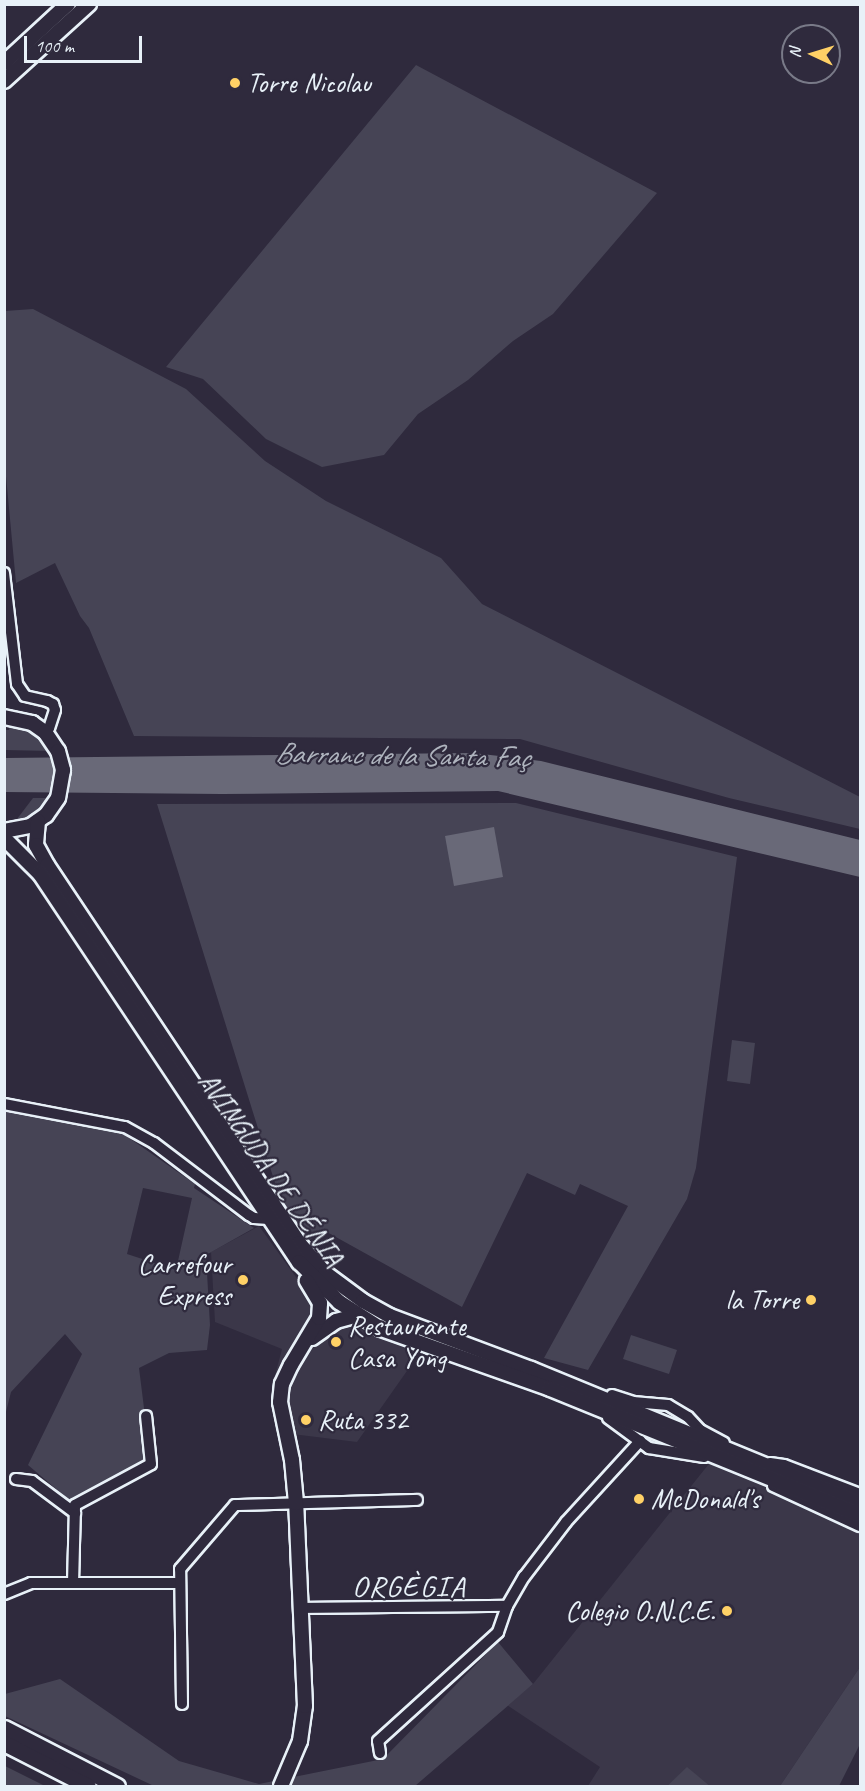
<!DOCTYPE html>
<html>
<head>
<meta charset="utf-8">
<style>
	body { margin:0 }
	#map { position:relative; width:865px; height:1791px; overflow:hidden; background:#2f2a3d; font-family:Caveat,sans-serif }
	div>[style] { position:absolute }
	.built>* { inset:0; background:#3b3749 }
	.green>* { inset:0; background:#464455 }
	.water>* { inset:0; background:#696978 }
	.roads { filter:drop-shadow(2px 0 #e8f1f8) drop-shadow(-2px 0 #e8f1f8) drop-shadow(0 2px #e8f1f8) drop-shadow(0 -2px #e8f1f8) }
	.minor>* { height:10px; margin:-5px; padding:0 5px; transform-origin:5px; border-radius:5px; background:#2f2a3d }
	.major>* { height:14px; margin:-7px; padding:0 7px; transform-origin:7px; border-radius:7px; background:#2f2a3d }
	.highway>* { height:15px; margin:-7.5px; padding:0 7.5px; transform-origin:7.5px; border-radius:7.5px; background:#2f2a3d }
	.dots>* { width:16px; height:16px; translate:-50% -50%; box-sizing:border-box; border:3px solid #2f2a3d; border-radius:50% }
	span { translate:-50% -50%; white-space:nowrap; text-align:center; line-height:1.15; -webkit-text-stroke:4.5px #2f2a3d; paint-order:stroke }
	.poi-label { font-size:28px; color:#e8f1f8 }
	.left { translate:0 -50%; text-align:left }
	.right { translate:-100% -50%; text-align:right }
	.street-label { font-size:28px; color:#e8f1f8 }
	.water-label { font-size:30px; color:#afb4be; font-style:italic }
	.neighbourhood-label { font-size:30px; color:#e8f1f8; letter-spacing:1.5px }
	.frame { position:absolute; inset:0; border:6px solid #e8f1f8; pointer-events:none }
	.north { position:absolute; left:781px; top:24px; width:60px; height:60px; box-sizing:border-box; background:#2f2a3d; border:2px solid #797a88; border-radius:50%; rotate:274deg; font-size:16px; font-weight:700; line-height:24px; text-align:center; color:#e8f1f8 }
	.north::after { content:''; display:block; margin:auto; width:21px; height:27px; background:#ffd166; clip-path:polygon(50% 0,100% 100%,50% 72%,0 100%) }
	.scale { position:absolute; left:24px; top:36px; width:118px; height:27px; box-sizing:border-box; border:3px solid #e8f1f8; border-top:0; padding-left:8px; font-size:18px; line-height:21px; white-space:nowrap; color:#e8f1f8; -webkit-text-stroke:4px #2f2a3d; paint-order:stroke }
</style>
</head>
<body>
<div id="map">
	<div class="built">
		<div style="clip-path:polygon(259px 1226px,314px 1302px,421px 1351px,357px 1442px,276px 1432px,271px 1391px,282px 1349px,215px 1322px,211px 1252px)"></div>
		<div style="clip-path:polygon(716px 1455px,860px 1515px,860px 1667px,780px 1786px,710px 1786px,687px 1768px,667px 1786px,588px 1786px,600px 1767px,507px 1705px,533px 1684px)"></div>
	</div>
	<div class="green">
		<div style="clip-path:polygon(416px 65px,657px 193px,553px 314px,513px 341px,468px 380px,418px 414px,384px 455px,322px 467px,266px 439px,203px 379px,166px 367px)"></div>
		<div style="clip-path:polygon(33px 309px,186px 389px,265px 461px,326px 501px,441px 558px,482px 604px,860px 797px,860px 829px,729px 798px,520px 739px,134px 736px,89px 628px,80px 616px,55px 563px,16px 583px,4px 455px,5px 311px)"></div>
		<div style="clip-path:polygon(10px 725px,32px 731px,51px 751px,5px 750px,5px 730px,9px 730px)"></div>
		<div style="clip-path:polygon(33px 798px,51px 798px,45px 807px,30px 819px,17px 824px,17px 819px)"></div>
		<div style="clip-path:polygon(516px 803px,737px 857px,696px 1168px,687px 1199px,588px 1370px,544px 1358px,628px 1206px,580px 1184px,575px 1195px,527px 1173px,462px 1307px,325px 1231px,308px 1241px,284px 1212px,157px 804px)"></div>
		<div style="clip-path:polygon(732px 1040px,755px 1043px,750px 1084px,727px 1081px)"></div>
		<div style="clip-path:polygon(evenodd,5px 1110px,122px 1133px,195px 1184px,194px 1188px,254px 1228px,206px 1255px,210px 1325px,207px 1350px,169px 1353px,139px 1368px,151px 1464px,75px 1505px,28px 1465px,82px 1354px,65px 1334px,11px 1392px,5px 1416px,5px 1110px,143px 1188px,192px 1198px,176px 1270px,127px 1254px,143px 1188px)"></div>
		<div style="clip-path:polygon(631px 1335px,677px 1350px,669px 1374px,623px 1359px)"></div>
		<div style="clip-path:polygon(498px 1642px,533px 1684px,415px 1786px,154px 1786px,5px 1716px,5px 1694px,60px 1679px,179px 1761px,259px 1784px,383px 1759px)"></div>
		<div style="clip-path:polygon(860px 1667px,860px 1744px,839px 1786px,780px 1786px)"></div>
		<div style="clip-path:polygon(5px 1766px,45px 1786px,5px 1786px)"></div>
		<div style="clip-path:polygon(687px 1767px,710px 1786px,667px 1786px)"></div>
	</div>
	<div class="water">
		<div style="clip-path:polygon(473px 753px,541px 761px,860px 840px,860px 877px,498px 791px,222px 794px,5px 792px,5px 758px)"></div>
		<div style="clip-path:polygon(494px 827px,503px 877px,454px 886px,445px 836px)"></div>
	</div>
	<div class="roads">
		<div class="minor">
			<div style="left:4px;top:573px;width:112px;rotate:83.3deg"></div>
			<div style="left:17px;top:684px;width:14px;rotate:56deg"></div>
			<div style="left:25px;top:696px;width:23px;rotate:13deg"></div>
			<div style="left:47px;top:701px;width:7px;rotate:27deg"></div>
			<div style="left:53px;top:704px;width:6px;rotate:72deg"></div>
			<div style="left:55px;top:710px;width:19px;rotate:108deg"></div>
			<div style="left:49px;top:728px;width:6px;rotate:135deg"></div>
			<div style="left:4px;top:1104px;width:123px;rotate:10.8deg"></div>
			<div style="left:125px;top:1127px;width:33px;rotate:29deg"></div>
			<div style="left:154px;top:1143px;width:119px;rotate:37.2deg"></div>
			<div style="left:249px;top:1215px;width:6px;rotate:31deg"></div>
			<div style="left:254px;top:1218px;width:15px;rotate:4deg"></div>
			<div style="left:612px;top:1395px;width:22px;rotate:18deg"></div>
			<div style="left:633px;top:1402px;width:35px;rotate:5deg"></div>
			<div style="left:668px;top:1405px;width:23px;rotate:31deg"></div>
			<div style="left:688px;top:1417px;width:18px;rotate:47deg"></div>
			<div style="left:700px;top:1430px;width:27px;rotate:28deg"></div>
			<div style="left:608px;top:1418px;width:51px;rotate:36.2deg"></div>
			<div style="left:649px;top:1448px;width:56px;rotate:9.3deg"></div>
			<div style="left:770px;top:1463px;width:14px;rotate:8deg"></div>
			<div style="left:784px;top:1465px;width:81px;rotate:20.9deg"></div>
			<div style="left:16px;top:1479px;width:16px;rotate:7deg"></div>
			<div style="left:32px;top:1481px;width:54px;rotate:36.7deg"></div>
			<div style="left:773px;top:1486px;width:96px;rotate:24.7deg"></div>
			<div style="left:73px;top:1583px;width:78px;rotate:-88.5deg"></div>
			<div style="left:75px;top:1505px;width:86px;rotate:-28.3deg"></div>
			<div style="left:151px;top:1464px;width:48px;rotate:-95.9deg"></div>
			<div style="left:4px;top:1594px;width:29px;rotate:-22deg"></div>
			<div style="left:31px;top:1583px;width:149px"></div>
			<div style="left:302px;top:1608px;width:205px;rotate:-0.6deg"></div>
			<div style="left:182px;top:1704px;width:135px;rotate:-90.8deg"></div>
			<div style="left:180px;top:1569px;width:84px;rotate:-49.3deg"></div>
			<div style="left:235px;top:1505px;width:182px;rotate:-1.6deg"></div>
			<div style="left:380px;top:1753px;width:12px;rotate:-99deg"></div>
			<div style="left:378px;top:1741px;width:162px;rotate:-42.2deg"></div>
			<div style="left:498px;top:1632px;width:28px;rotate:-71deg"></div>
			<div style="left:507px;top:1606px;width:34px;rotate:-60deg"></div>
			<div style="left:524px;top:1577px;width:69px;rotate:-52.6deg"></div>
			<div style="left:566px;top:1522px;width:110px;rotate:-47.6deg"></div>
		</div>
		<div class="major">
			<div style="left:4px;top:63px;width:87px;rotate:-42.7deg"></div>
			<div style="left:4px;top:81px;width:115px;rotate:-42.2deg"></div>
			<div style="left:4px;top:717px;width:29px;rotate:12deg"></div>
			<div style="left:32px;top:723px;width:16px;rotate:35deg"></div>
			<div style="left:45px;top:732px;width:23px;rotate:56deg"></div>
			<div style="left:58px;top:751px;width:20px;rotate:75deg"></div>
			<div style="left:63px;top:770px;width:28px;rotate:100deg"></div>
			<div style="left:58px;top:798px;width:21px;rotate:125deg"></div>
			<div style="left:46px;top:815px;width:19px;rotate:145deg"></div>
			<div style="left:30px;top:826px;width:26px;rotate:169deg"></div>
			<div style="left:38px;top:821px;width:24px;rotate:95deg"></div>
			<div style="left:36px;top:845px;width:23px;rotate:61deg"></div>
			<div style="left:47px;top:865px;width:454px;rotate:56.3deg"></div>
			<div style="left:299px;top:1243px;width:40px;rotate:49deg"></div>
			<div style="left:325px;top:1273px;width:47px;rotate:36.4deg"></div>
			<div style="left:363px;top:1301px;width:31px;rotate:29deg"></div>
			<div style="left:390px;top:1316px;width:151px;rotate:20.6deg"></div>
			<div style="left:531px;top:1369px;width:356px;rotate:22.3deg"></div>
			<div style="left:4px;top:838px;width:51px;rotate:45deg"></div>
			<div style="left:40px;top:874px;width:467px;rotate:56.3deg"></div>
			<div style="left:299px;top:1262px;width:57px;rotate:45deg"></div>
			<div style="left:339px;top:1302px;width:50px;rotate:32.7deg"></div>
			<div style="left:381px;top:1329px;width:179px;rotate:19.5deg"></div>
			<div style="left:550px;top:1389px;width:335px;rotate:22.1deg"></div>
			<div style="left:312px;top:1338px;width:29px;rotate:-35deg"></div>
			<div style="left:336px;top:1321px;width:23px;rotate:-15deg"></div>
			<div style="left:281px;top:1786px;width:49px;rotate:-67.1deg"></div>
			<div style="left:300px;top:1741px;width:35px;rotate:-82deg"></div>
			<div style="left:305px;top:1706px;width:203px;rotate:-92.5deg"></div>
			<div style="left:296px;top:1503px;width:43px;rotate:-95.3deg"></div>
			<div style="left:292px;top:1460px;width:59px;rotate:-101.7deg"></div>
			<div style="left:280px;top:1402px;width:18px;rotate:-84deg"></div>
			<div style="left:282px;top:1384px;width:21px;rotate:-65deg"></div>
			<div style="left:291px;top:1365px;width:55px;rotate:-59.2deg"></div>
			<div style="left:319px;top:1318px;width:15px;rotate:-86deg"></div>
			<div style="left:320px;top:1303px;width:26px;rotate:-121deg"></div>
		</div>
		<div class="highway">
			<div style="left:4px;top:1728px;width:127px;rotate:27.2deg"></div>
			<div style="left:4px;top:1743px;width:94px;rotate:27.1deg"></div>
		</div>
	</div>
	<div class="dots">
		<div style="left:235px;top:83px;background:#ffd166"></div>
		<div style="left:243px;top:1280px;background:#ffd166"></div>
		<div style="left:811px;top:1300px;background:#ffd166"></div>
		<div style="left:336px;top:1342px;background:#ffd166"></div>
		<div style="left:306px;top:1420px;background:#ffd166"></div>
		<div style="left:639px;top:1499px;background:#ffd166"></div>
		<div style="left:727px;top:1611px;background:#ffd166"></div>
	</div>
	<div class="poi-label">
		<span class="left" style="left:247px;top:83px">Torre Nicolau</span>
		<span class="right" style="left:231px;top:1280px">Carrefour<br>Express</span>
		<span class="right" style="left:799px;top:1300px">la Torre</span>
		<span class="left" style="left:348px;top:1342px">Restaurante<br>Casa Yong</span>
		<span class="left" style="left:318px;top:1420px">Ruta 332</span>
		<span class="left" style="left:651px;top:1499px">McDonald's</span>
		<span class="right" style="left:715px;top:1611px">Colegio O.N.C.E.</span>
	</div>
	<div class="street-label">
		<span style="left:271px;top:1169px;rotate:55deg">AVINGUDA DE DÉNIA</span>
	</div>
	<div class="water-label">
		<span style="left:402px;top:755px;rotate:1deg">Barranc de la Santa Faç</span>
	</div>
	<div class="neighbourhood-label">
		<span style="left:409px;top:1586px">ORGÈGIA</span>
	</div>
	<div class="frame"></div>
	<div class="north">N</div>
	<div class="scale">100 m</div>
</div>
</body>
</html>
